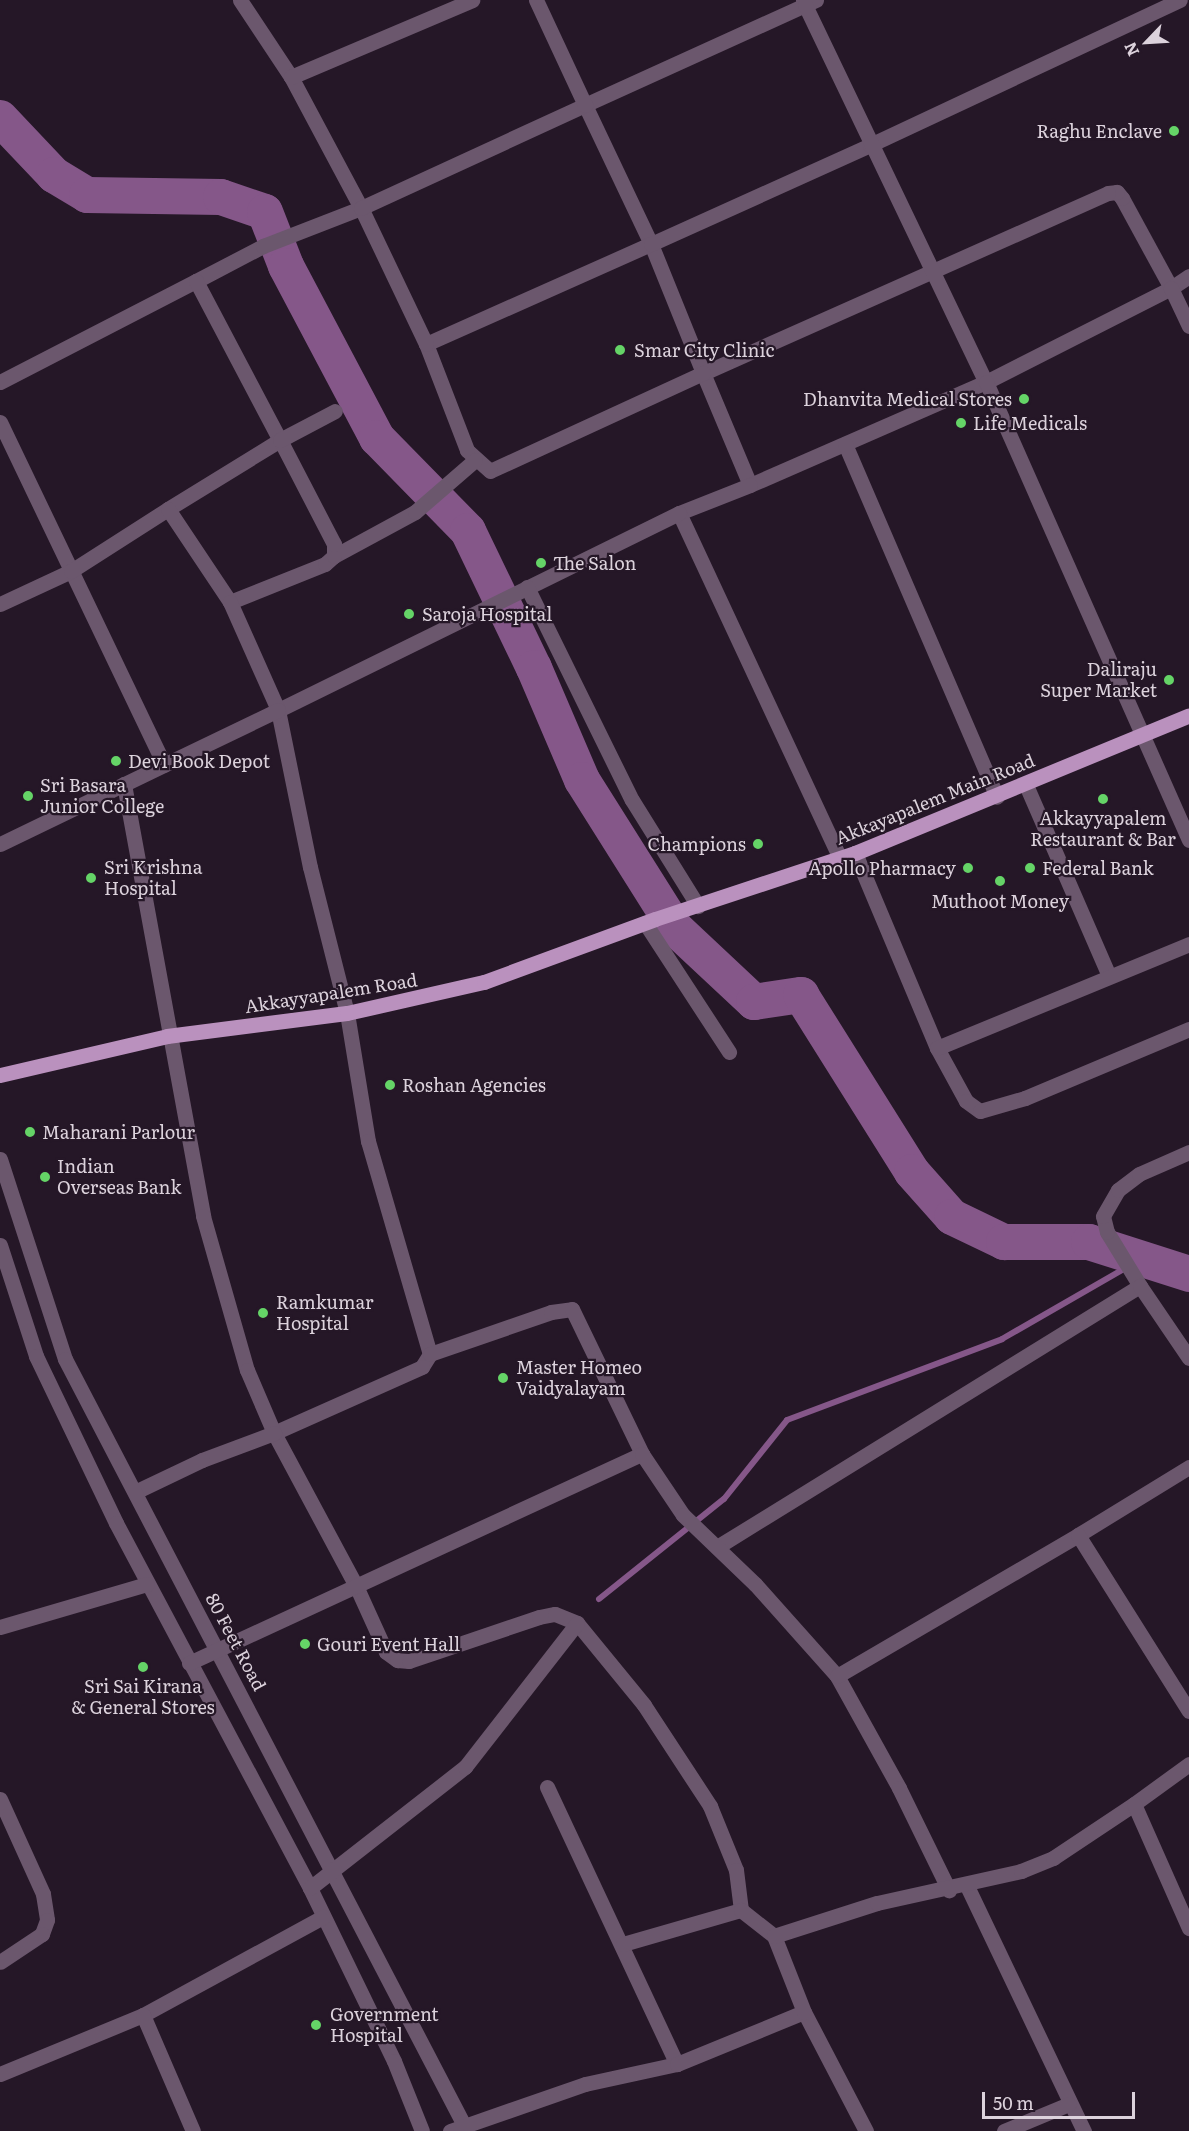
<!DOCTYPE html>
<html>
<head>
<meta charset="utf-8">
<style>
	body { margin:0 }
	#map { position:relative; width:1189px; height:2131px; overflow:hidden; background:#251727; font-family:Literata,serif }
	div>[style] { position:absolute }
	.stream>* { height:6px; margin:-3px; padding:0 3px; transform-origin:3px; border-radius:3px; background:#855789 }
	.river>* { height:36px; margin:-18px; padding:0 18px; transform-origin:18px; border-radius:18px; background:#855789 }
	.minor>* { height:15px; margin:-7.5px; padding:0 7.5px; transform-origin:7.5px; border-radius:7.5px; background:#6b576d }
	.major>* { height:15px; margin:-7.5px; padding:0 7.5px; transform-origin:7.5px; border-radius:7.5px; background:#ba91be }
	.dots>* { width:16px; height:16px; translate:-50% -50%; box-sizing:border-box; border:3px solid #251727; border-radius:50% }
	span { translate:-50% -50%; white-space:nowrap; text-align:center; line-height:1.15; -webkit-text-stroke:4.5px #251727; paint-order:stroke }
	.poi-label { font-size:18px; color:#dcd2dc }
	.right { translate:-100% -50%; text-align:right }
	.left { translate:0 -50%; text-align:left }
	.street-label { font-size:18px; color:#dcd2dc }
	.north { position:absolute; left:1117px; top:12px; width:60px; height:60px; -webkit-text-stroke:4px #251727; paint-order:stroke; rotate:245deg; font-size:16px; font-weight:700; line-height:24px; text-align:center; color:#dcd2dc }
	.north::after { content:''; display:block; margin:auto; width:21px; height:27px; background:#dcd2dc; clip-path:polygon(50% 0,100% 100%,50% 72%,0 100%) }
	.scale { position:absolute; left:982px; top:2092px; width:153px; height:27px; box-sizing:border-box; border:3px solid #dcd2dc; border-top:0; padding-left:8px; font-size:18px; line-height:21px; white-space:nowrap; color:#dcd2dc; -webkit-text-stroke:4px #251727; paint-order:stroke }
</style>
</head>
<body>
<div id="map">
	<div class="stream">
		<div style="left:599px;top:1599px;width:160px;rotate:-38.7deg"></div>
		<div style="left:724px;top:1499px;width:101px;rotate:-51.4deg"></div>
		<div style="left:787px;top:1420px;width:230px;rotate:-20.6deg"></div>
		<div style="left:1002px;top:1339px;width:160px;rotate:-29.9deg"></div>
	</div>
	<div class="river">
		<div style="left:0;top:118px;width:79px;rotate:46.5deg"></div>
		<div style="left:54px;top:175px;width:39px;rotate:31deg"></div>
		<div style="left:87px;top:195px;width:134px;rotate:0.9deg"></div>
		<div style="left:221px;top:197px;width:46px;rotate:18.8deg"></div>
		<div style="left:265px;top:212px;width:58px;rotate:68.7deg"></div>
		<div style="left:286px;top:266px;width:195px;rotate:62.1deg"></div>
		<div style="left:377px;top:438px;width:130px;rotate:45.6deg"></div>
		<div style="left:468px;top:531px;width:152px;rotate:64.3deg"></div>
		<div style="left:534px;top:668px;width:122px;rotate:66.8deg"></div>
		<div style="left:582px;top:780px;width:176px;rotate:57.8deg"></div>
		<div style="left:676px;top:929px;width:107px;rotate:43.1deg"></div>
		<div style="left:754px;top:1002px;width:48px;rotate:-8.5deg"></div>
		<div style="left:801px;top:995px;width:209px;rotate:57.9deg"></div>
		<div style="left:912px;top:1172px;width:60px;rotate:48.4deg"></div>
		<div style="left:952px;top:1217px;width:58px;rotate:25.7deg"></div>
		<div style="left:1004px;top:1242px;width:85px"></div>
		<div style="left:1089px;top:1242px;width:105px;rotate:17.7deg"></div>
	</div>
	<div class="minor">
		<div style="left:240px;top:0;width:92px;rotate:56.5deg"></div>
		<div style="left:803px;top:0;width:5px;rotate:68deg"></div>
		<div style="left:805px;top:5px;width:242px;rotate:155.6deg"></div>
		<div style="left:585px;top:105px;width:154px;rotate:64.6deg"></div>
		<div style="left:651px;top:244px;width:139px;rotate:68deg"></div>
		<div style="left:703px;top:373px;width:121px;rotate:67.2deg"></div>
		<div style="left:750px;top:485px;width:257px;rotate:-23.6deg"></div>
		<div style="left:986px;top:382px;width:208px;rotate:-26.9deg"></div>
		<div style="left:1171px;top:288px;width:102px;rotate:-118.6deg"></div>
		<div style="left:1122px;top:198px;width:8px;rotate:-130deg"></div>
		<div style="left:1117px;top:192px;width:9px;rotate:174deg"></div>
		<div style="left:1108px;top:193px;width:443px;rotate:156deg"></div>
		<div style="left:703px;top:373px;width:234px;rotate:155.3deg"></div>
		<div style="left:490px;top:471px;width:31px;rotate:-138deg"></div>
		<div style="left:467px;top:450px;width:114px;rotate:-111.1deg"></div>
		<div style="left:426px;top:344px;width:246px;rotate:-24deg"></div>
		<div style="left:651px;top:244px;width:240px;rotate:-24.3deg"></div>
		<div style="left:870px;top:145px;width:342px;rotate:-25.1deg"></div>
		<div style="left:816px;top:0;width:12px;rotate:156deg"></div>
		<div style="left:805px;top:5px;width:418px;rotate:64.4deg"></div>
		<div style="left:986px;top:382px;width:501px;rotate:66.1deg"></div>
		<div style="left:1189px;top:276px;width:22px;rotate:146deg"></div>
		<div style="left:1171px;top:288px;width:42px;rotate:64.7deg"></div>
		<div style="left:196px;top:281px;width:76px;rotate:-27.6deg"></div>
		<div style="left:263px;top:246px;width:105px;rotate:-21.2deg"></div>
		<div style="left:361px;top:208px;width:149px;rotate:-118.1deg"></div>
		<div style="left:291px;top:77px;width:197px;rotate:-23deg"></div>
		<div style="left:426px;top:344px;width:151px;rotate:-115.5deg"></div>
		<div style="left:361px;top:208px;width:247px;rotate:-24.7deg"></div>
		<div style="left:585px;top:105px;width:116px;rotate:-115deg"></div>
		<div style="left:0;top:382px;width:220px;rotate:-27.3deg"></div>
		<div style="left:196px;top:281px;width:180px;rotate:62.2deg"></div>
		<div style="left:280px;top:440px;width:132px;rotate:148.4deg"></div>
		<div style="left:0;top:422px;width:380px;rotate:64.4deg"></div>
		<div style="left:845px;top:444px;width:384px;rotate:66.7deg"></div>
		<div style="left:750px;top:485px;width:76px;rotate:158.5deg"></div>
		<div style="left:679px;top:513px;width:381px;rotate:65deg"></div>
		<div style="left:679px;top:513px;width:447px;rotate:153.8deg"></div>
		<div style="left:278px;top:710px;width:160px;rotate:78.5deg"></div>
		<div style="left:310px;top:867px;width:151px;rotate:75.8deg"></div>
		<div style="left:347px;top:1013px;width:130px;rotate:80.7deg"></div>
		<div style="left:368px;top:1141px;width:222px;rotate:73.8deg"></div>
		<div style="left:430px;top:1354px;width:15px;rotate:122deg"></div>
		<div style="left:422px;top:1367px;width:162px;rotate:156deg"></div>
		<div style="left:274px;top:1433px;width:176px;rotate:61.8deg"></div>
		<div style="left:357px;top:1588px;width:70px;rotate:65.6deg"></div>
		<div style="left:386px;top:1652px;width:14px;rotate:36deg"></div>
		<div style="left:397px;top:1660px;width:12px;rotate:5deg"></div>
		<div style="left:409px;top:1661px;width:137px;rotate:-18.7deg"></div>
		<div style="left:539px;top:1617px;width:16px;rotate:-11deg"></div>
		<div style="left:555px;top:1614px;width:24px;rotate:22deg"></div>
		<div style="left:577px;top:1623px;width:106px;rotate:50.7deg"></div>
		<div style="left:644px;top:1705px;width:121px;rotate:56.8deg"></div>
		<div style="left:710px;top:1806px;width:69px;rotate:67.9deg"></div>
		<div style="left:736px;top:1870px;width:40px;rotate:82.9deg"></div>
		<div style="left:334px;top:556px;width:92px;rotate:-28.5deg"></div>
		<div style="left:415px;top:512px;width:79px;rotate:-40.9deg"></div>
		<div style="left:527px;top:587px;width:237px;rotate:63.8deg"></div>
		<div style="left:632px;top:800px;width:125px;rotate:58.1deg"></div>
		<div style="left:230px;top:602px;width:102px;rotate:-21.8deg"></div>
		<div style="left:325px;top:564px;width:12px;rotate:-42deg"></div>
		<div style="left:334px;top:556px;width:12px;rotate:-90deg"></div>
		<div style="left:334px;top:544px;width:117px;rotate:-117.4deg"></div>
		<div style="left:280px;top:440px;width:62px;rotate:-27.8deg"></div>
		<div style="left:0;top:604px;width:78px;rotate:-24.9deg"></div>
		<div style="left:71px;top:571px;width:115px;rotate:-32.6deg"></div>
		<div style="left:168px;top:509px;width:112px;rotate:56.3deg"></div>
		<div style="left:230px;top:602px;width:118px;rotate:66deg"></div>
		<div style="left:278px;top:710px;width:171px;rotate:154.3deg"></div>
		<div style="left:124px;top:784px;width:439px;rotate:79.6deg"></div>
		<div style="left:203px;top:1216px;width:160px;rotate:74.1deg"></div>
		<div style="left:247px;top:1370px;width:69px;rotate:66.8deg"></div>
		<div style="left:274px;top:1433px;width:77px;rotate:159.4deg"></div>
		<div style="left:202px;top:1460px;width:74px;rotate:154.5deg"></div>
		<div style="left:1026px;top:785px;width:208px;rotate:66.5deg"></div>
		<div style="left:0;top:844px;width:138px;rotate:-25.8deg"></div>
		<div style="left:855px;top:853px;width:212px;rotate:67.2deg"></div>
		<div style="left:937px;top:1048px;width:60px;rotate:61.3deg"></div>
		<div style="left:966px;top:1101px;width:17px;rotate:36deg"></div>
		<div style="left:980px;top:1111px;width:47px;rotate:-16.1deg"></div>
		<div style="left:1025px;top:1098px;width:178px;rotate:-22.8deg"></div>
		<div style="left:645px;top:923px;width:154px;rotate:56.9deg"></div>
		<div style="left:937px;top:1048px;width:273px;rotate:-22.4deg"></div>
		<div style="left:0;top:1159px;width:210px;rotate:72deg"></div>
		<div style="left:65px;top:1359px;width:870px;rotate:62.49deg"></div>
		<div style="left:0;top:1245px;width:117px;rotate:72deg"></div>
		<div style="left:36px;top:1356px;width:185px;rotate:64.4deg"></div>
		<div style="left:116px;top:1523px;width:413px;rotate:62deg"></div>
		<div style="left:310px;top:1888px;width:192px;rotate:64.1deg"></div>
		<div style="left:394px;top:2061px;width:75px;rotate:68.2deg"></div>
		<div style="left:1140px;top:1286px;width:63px;rotate:-121.4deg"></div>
		<div style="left:1107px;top:1232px;width:16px;rotate:-104deg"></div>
		<div style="left:1103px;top:1216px;width:30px;rotate:-60deg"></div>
		<div style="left:1118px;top:1190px;width:26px;rotate:-37deg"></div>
		<div style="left:1139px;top:1174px;width:55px;rotate:-23.7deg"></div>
		<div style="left:430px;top:1354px;width:128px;rotate:-19.1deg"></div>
		<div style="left:551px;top:1312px;width:21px;rotate:-8deg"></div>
		<div style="left:572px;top:1309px;width:161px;rotate:64.2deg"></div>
		<div style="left:1078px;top:1535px;width:130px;rotate:-31.5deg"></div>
		<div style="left:717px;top:1547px;width:497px;rotate:-31.7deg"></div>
		<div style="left:1140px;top:1286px;width:87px;rotate:55.8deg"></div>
		<div style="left:0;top:1627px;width:153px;rotate:-16.3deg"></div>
		<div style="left:189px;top:1663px;width:499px;rotate:-24.8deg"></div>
		<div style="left:642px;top:1454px;width:73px;rotate:56.1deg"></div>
		<div style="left:683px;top:1515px;width:100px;rotate:43.8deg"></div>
		<div style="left:755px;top:1584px;width:123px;rotate:48.3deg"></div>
		<div style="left:837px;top:1676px;width:128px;rotate:61deg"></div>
		<div style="left:899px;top:1788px;width:114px;rotate:63.9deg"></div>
		<div style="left:837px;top:1676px;width:279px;rotate:-30.3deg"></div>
		<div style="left:1078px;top:1535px;width:208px;rotate:57.8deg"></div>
		<div style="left:547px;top:1787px;width:306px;rotate:64.9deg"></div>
		<div style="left:0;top:1799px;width:104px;rotate:65.6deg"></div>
		<div style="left:43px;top:1894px;width:26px;rotate:81deg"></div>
		<div style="left:47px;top:1920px;width:15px;rotate:110deg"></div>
		<div style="left:42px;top:1934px;width:50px;rotate:146.3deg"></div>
		<div style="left:1134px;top:1804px;width:68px;rotate:-36deg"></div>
		<div style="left:967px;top:1886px;width:272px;rotate:64.5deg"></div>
		<div style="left:310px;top:1888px;width:197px;rotate:-38deg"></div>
		<div style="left:465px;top:1767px;width:182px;rotate:-52.1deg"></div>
		<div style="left:623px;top:1944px;width:123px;rotate:-16.1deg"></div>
		<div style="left:741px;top:1910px;width:42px;rotate:38.2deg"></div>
		<div style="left:143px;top:2015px;width:205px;rotate:-28.6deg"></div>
		<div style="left:0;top:2074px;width:155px;rotate:-22.4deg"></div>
		<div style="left:143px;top:2015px;width:126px;rotate:66.7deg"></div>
		<div style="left:450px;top:2131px;width:143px;rotate:-19.2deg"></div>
		<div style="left:585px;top:2084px;width:94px;rotate:-12.3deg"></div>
		<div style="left:677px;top:2064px;width:137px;rotate:-22.3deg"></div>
		<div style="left:866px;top:2131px;width:134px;rotate:-117.5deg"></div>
		<div style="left:804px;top:2012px;width:82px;rotate:-111.5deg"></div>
		<div style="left:774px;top:1936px;width:108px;rotate:-17.8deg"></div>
		<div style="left:877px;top:1903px;width:148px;rotate:-12.5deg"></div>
		<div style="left:1021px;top:1871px;width:35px;rotate:-22deg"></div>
		<div style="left:1053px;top:1858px;width:97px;rotate:-33.7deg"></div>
		<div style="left:1134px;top:1804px;width:136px;rotate:66.1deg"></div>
		<div style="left:1004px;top:2131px;width:70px;rotate:-22.6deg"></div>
	</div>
	<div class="major">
		<div style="left:0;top:1075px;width:171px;rotate:-13.1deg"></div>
		<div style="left:167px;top:1036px;width:181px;rotate:-7.3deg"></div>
		<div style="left:347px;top:1013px;width:140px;rotate:-12.8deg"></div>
		<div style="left:484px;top:982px;width:182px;rotate:-20.2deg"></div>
		<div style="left:655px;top:919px;width:211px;rotate:-18.3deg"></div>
		<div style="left:855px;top:853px;width:361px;rotate:-22.4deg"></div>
	</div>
	<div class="dots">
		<div style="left:1174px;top:131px;background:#65d467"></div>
		<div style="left:620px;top:350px;background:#65d467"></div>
		<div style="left:1024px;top:399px;background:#65d467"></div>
		<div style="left:961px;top:423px;background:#65d467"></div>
		<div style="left:541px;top:563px;background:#65d467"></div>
		<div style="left:409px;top:614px;background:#65d467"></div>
		<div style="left:1169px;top:680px;background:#65d467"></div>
		<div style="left:116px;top:761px;background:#65d467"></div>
		<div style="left:28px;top:796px;background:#65d467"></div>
		<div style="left:1103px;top:799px;background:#65d467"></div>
		<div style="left:758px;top:844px;background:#65d467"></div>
		<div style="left:968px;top:868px;background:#65d467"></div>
		<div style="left:1030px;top:868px;background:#65d467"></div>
		<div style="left:91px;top:878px;background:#65d467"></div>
		<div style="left:1000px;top:881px;background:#65d467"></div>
		<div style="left:390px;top:1085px;background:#65d467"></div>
		<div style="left:30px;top:1132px;background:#65d467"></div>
		<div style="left:45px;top:1177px;background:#65d467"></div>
		<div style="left:263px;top:1313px;background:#65d467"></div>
		<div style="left:503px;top:1378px;background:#65d467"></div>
		<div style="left:305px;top:1644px;background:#65d467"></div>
		<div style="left:143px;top:1667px;background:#65d467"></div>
		<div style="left:316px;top:2025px;background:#65d467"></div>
	</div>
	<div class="poi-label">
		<span class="right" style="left:1162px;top:131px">Raghu Enclave</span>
		<span class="left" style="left:634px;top:350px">Smar City Clinic</span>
		<span class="right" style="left:1012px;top:399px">Dhanvita Medical Stores</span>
		<span class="left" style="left:973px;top:423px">Life Medicals</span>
		<span class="left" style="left:553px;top:563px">The Salon</span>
		<span class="left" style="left:422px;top:614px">Saroja Hospital</span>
		<span class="right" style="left:1157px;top:680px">Daliraju<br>Super Market</span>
		<span class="left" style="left:128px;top:761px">Devi Book Depot</span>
		<span class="left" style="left:40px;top:796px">Sri Basara<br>Junior College</span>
		<span style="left:1103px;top:829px">Akkayyapalem<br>Restaurant &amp; Bar</span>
		<span class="right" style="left:746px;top:844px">Champions</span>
		<span class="left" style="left:104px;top:878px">Sri Krishna<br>Hospital</span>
		<span class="right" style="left:956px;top:868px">Apollo Pharmacy</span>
		<span class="left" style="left:1042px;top:868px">Federal Bank</span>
		<span style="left:1000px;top:901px">Muthoot Money</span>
		<span class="left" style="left:402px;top:1085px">Roshan Agencies</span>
		<span class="left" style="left:42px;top:1132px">Maharani Parlour</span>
		<span class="left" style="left:57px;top:1177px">Indian<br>Overseas Bank</span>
		<span class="left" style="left:276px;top:1313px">Ramkumar<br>Hospital</span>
		<span class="left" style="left:516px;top:1378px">Master Homeo<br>Vaidyalayam</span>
		<span class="left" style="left:317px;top:1644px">Gouri Event Hall</span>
		<span style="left:143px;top:1697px">Sri Sai Kirana<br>&amp; General Stores</span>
		<span class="left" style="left:330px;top:2025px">Government<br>Hospital</span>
	</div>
	<div class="street-label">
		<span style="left:935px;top:799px;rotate:-22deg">Akkayapalem Main Road</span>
		<span style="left:331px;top:993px;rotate:-9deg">Akkayyapalem Road</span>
		<span style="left:236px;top:1642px;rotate:62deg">80 Feet Road</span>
	</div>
	<div class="north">N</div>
	<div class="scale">50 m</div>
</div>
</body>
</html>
